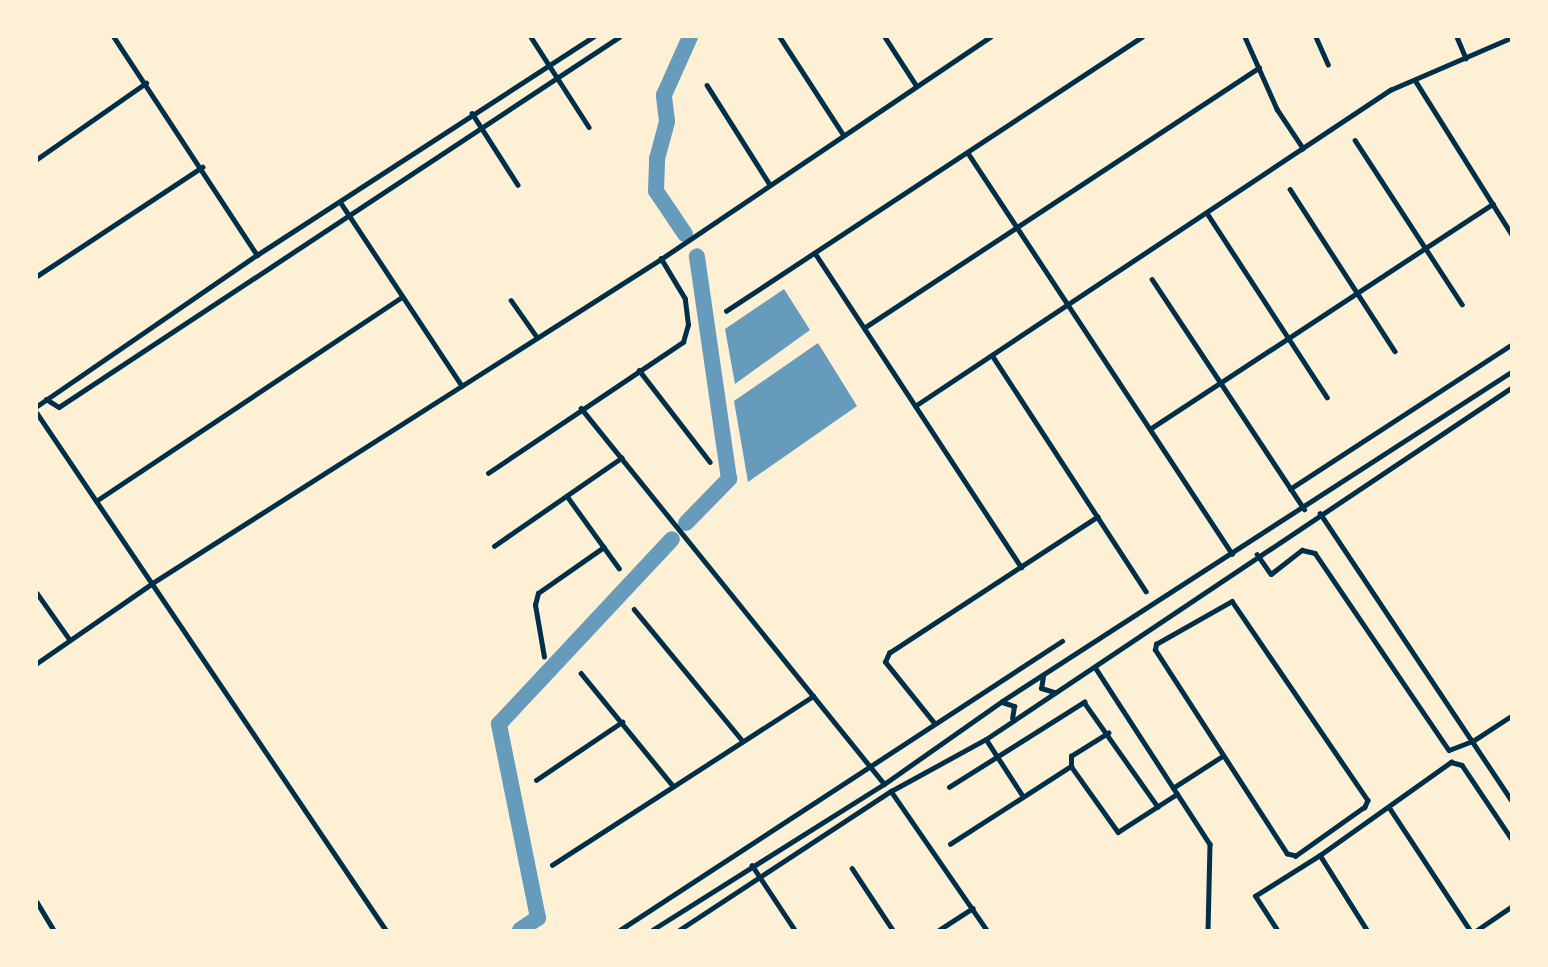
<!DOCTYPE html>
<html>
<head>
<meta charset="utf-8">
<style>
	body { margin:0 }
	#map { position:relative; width:1548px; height:967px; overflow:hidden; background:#fdf0d5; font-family:Karla,sans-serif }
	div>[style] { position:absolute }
	.water>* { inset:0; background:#669bbc }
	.river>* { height:16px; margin:-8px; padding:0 8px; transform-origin:8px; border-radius:8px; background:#669bbc }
	.minor>* { height:4.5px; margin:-2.25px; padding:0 2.25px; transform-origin:2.25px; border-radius:2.25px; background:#003049 }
	.tertiary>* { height:5px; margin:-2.5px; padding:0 2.5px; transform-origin:2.5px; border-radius:2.5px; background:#003049 }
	span { translate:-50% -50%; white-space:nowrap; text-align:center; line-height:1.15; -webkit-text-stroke:5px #fdf0d5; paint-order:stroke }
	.frame { position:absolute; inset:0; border:38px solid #fdf0d5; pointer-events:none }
</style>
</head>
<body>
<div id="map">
	<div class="water">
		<div style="clip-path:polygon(784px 289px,810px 330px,735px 384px,725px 329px)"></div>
		<div style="clip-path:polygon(818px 343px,857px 406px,748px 482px,734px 401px)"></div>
	</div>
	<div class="river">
		<div style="left:685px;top:234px;width:52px;rotate:-124deg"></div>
		<div style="left:656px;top:191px;width:32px;rotate:-88deg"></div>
		<div style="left:657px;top:159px;width:39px;rotate:-75deg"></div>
		<div style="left:667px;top:121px;width:26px;rotate:-97deg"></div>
		<div style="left:664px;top:95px;width:64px;rotate:-65.9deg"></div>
		<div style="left:686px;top:523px;width:62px;rotate:-45.7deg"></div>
		<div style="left:729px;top:479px;width:225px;rotate:-98.2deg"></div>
		<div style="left:520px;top:930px;width:22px;rotate:-34deg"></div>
		<div style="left:538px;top:918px;width:198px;rotate:-101.4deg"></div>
		<div style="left:499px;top:724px;width:253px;rotate:-46.9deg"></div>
	</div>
	<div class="minor">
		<div style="left:114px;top:37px;width:261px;rotate:56.7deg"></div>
		<div style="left:531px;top:37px;width:107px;rotate:57.2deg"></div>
		<div style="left:780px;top:37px;width:116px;rotate:57deg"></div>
		<div style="left:885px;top:37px;width:57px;rotate:57.1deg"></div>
		<div style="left:1245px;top:37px;width:79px;rotate:66deg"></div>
		<div style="left:1277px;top:109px;width:47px;rotate:56.3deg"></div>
		<div style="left:1316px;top:37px;width:30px;rotate:66deg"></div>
		<div style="left:1457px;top:37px;width:23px;rotate:67deg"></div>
		<div style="left:1415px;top:80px;width:181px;rotate:57.9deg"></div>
		<div style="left:707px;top:85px;width:116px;rotate:57.7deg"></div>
		<div style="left:472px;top:113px;width:85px;rotate:57.4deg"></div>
		<div style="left:1355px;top:140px;width:196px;rotate:56.9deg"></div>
		<div style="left:968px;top:153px;width:480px;rotate:56.6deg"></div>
		<div style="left:37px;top:159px;width:133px;rotate:-34.9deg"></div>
		<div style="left:1290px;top:189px;width:193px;rotate:57.1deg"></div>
		<div style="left:341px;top:203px;width:219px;rotate:56.5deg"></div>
		<div style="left:1207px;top:213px;width:220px;rotate:56.9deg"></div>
		<div style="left:815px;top:253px;width:376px;rotate:56.7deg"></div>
		<div style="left:37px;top:276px;width:198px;rotate:-33.4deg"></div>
		<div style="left:1152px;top:279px;width:276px;rotate:56.5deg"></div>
		<div style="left:511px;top:300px;width:45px;rotate:54.9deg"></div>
		<div style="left:726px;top:311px;width:498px;rotate:-33.4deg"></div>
		<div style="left:864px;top:328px;width:473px;rotate:-33.4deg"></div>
		<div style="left:992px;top:355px;width:282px;rotate:56.9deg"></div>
		<div style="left:639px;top:370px;width:116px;rotate:52.3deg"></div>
		<div style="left:46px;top:399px;width:15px;rotate:32deg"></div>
		<div style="left:59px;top:407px;width:671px;rotate:-33.45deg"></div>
		<div style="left:37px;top:406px;width:267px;rotate:-34.5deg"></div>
		<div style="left:257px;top:255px;width:401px;rotate:-33deg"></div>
		<div style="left:915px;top:406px;width:571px;rotate:-33.63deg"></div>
		<div style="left:1390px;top:90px;width:132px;rotate:-23.3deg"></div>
		<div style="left:581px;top:408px;width:483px;rotate:51.1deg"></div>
		<div style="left:37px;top:413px;width:624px;rotate:55.98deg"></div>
		<div style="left:1150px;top:429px;width:410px;rotate:-33.3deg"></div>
		<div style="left:488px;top:473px;width:235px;rotate:-33.9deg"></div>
		<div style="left:683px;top:342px;width:18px;rotate:-74deg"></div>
		<div style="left:688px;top:325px;width:26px;rotate:-97deg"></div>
		<div style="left:685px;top:299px;width:47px;rotate:-121deg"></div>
		<div style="left:1290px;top:489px;width:264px;rotate:-33.1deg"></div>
		<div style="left:567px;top:496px;width:89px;rotate:54.2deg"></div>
		<div style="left:96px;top:501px;width:368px;rotate:-33.7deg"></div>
		<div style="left:1320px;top:513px;width:344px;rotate:56.3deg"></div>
		<div style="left:494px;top:546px;width:155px;rotate:-34.7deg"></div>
		<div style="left:1257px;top:554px;width:24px;rotate:55deg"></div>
		<div style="left:1271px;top:574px;width:39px;rotate:-38deg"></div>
		<div style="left:1302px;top:550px;width:13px;rotate:13deg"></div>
		<div style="left:1315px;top:553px;width:238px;rotate:55.8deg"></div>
		<div style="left:1449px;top:750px;width:26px;rotate:-21deg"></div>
		<div style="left:1473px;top:741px;width:45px;rotate:-33.3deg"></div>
		<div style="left:151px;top:584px;width:605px;rotate:-32.51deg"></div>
		<div style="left:661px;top:259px;width:397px;rotate:-34deg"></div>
		<div style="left:37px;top:593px;width:57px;rotate:54.9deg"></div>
		<div style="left:1232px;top:601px;width:241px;rotate:55.7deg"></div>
		<div style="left:1368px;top:800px;width:8px;rotate:113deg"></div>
		<div style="left:1365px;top:807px;width:85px;rotate:144.6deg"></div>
		<div style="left:1296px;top:856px;width:9px;rotate:-167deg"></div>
		<div style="left:1287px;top:854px;width:243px;rotate:-122.9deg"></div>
		<div style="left:1155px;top:650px;width:6px;rotate:-81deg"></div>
		<div style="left:1156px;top:644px;width:87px;rotate:-29.5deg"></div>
		<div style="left:634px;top:609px;width:171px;rotate:50.5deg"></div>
		<div style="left:544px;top:657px;width:53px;rotate:-99.8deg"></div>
		<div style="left:535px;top:605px;width:12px;rotate:-76deg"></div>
		<div style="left:538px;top:593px;width:80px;rotate:-34.9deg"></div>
		<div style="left:1095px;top:667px;width:211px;rotate:57deg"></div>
		<div style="left:1210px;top:844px;width:86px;rotate:91.3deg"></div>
		<div style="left:581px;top:673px;width:146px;rotate:50.8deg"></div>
		<div style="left:934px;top:723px;width:78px;rotate:-128.8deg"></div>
		<div style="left:885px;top:662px;width:10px;rotate:-66deg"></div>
		<div style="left:889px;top:653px;width:249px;rotate:-33.2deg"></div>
		<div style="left:986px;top:739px;width:68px;rotate:57deg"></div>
		<div style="left:1071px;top:766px;width:10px;rotate:-90deg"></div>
		<div style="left:1071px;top:756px;width:44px;rotate:-31.9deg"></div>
		<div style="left:536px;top:780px;width:104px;rotate:-34deg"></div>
		<div style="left:949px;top:787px;width:160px;rotate:-32.2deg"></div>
		<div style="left:1084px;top:702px;width:128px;rotate:54.8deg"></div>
		<div style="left:1173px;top:788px;width:57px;rotate:-32.9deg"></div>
		<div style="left:891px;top:791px;width:169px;rotate:55.4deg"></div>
		<div style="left:1389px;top:807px;width:147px;rotate:56.6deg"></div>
		<div style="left:950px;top:844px;width:144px;rotate:-32.8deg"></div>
		<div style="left:1071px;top:766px;width:81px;rotate:54.5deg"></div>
		<div style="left:1118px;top:832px;width:70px;rotate:-32.8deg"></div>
		<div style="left:1320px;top:855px;width:89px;rotate:57.9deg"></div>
		<div style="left:552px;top:865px;width:311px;rotate:-32.9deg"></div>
		<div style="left:752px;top:865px;width:78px;rotate:56.5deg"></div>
		<div style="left:852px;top:868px;width:74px;rotate:56.5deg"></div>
		<div style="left:37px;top:902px;width:33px;rotate:59deg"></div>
		<div style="left:620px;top:930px;width:528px;rotate:-33.18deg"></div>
		<div style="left:939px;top:930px;width:40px;rotate:-32.9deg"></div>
		<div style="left:1277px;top:930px;width:40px;rotate:-122.9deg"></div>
		<div style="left:1255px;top:896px;width:77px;rotate:-32.2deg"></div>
		<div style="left:1320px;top:855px;width:161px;rotate:-35.4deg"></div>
		<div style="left:1451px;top:762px;width:11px;rotate:15deg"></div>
		<div style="left:1462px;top:765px;width:88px;rotate:56.1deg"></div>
		<div style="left:1477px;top:930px;width:41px;rotate:-34.1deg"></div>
	</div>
	<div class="tertiary">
		<div style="left:37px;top:663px;width:139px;rotate:-34.7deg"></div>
		<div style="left:1043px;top:676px;width:12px;rotate:99deg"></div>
		<div style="left:1041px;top:688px;width:14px;rotate:17deg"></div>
		<div style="left:1002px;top:702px;width:13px;rotate:18deg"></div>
		<div style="left:1014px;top:706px;width:12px;rotate:99deg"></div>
		<div style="left:652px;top:930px;width:274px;rotate:-32.2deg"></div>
		<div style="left:884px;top:784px;width:144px;rotate:-35.1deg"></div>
		<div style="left:1002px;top:701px;width:606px;rotate:-32.88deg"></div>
		<div style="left:679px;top:930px;width:254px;rotate:-33.3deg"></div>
		<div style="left:891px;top:791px;width:108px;rotate:-28.7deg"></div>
		<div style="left:986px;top:739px;width:632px;rotate:-33.77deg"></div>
	</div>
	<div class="frame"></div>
</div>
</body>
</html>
